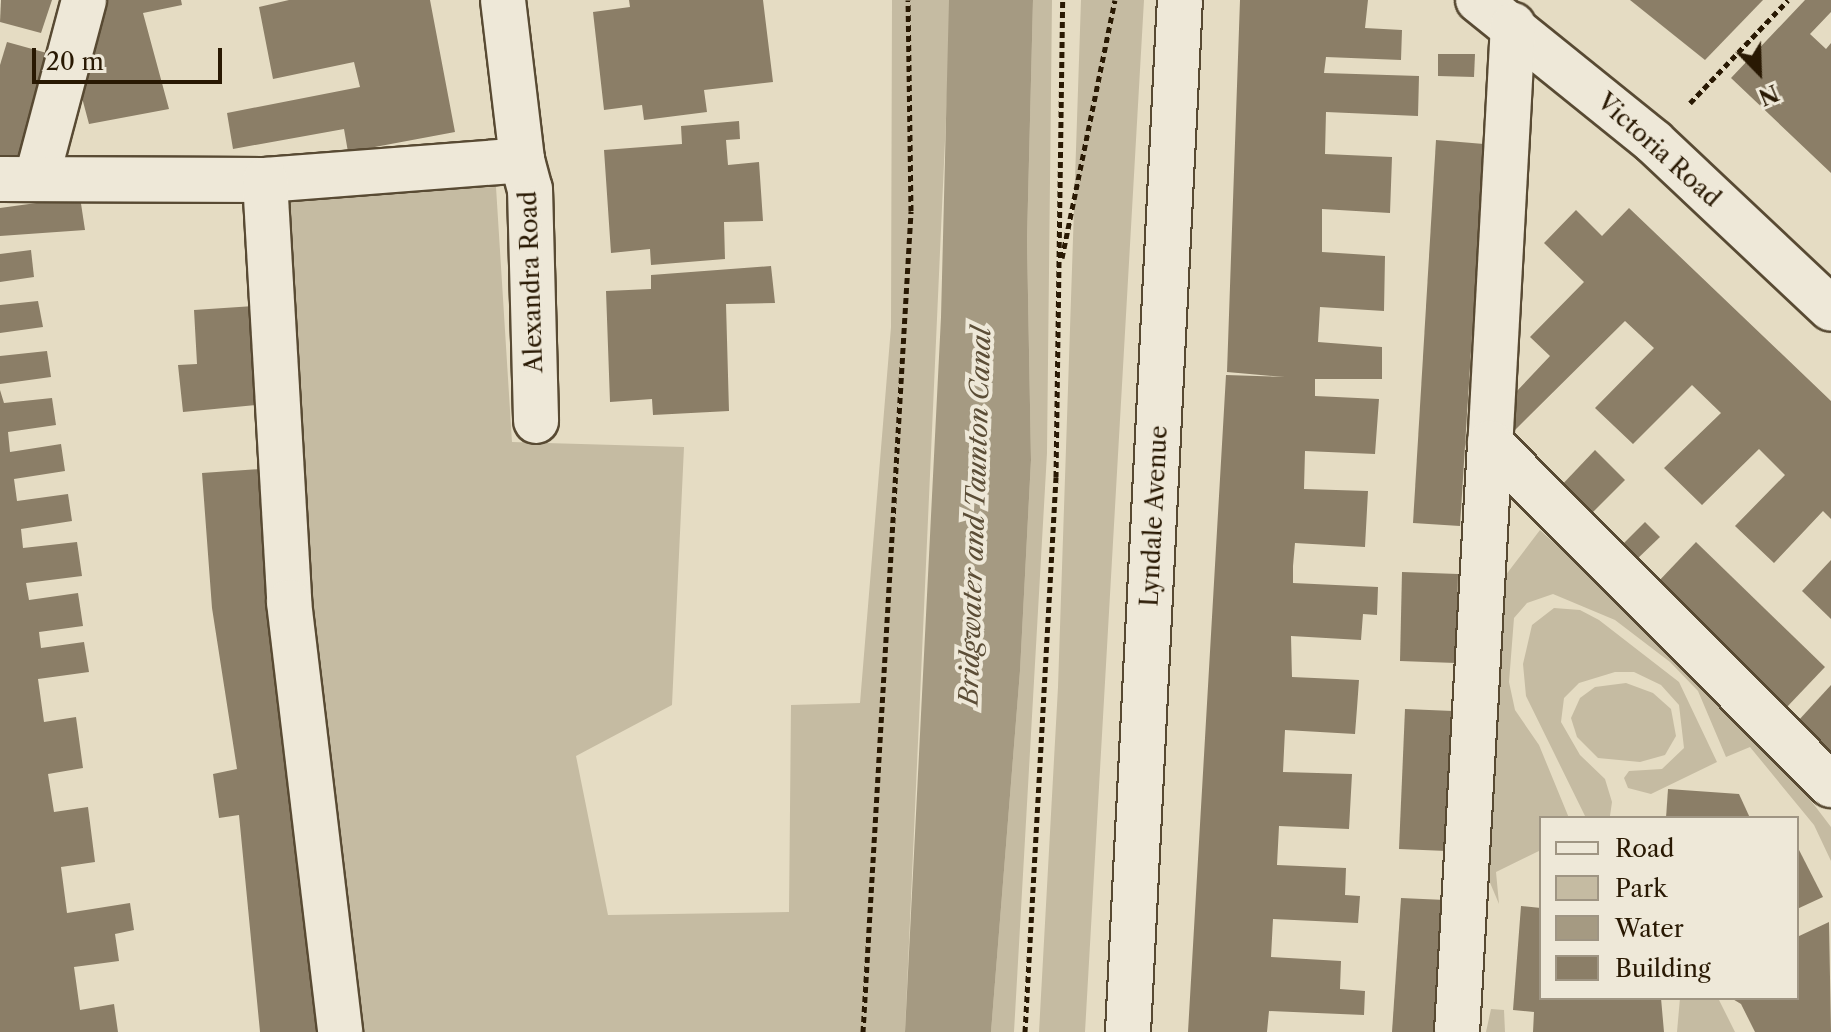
<!DOCTYPE html>
<html>
<head>
<meta charset="utf-8">
<style>
	body { margin:0 }
	#map { position:relative; width:1831px; height:1032px; overflow:hidden; background:#e5dcc3; font-family:"Libre Caslon Text",serif }
	div>[style] { position:absolute }
	.green>* { inset:0; background:#c5bba2 }
	.water>* { inset:0; background:#a59a82 }
	.building>* { inset:0; background:#8b7e67 }
	.path>* { height:5px; margin-top:-2.5px; transform-origin:0; background:repeating-linear-gradient(90deg,#291903 0 6px,transparent 0 10px) }
	.roads { filter:drop-shadow(2px 0 #584a33) drop-shadow(-2px 0 #584a33) drop-shadow(0 2px #584a33) drop-shadow(0 -2px #584a33) }
	.minor>* { height:44px; margin:-22px; padding:0 22px; transform-origin:22px; border-radius:22px; background:#eee8d8 }
	span { translate:-50% -50%; white-space:nowrap; text-align:center; line-height:1.15; -webkit-text-stroke:8px #eee8d8; paint-order:stroke }
	.street-label { font-size:24px; color:#291903 }
	.water-label { font-size:26px; color:#5b4d36; font-style:italic }
	.legend { position:absolute; left:1539px; top:816px; width:260px; height:184px; box-sizing:border-box; background:#eee8d8; border:2px solid #9f9583; margin:0; padding:10px 14px; list-style:none; font-size:24px; color:#291903 }
	.legend li { display:flex; align-items:center; gap:16px; height:40px }
	.legend b { width:40px; border:2px solid #9f9583 }
	.north { position:absolute; left:1719px; top:32px; width:80px; height:80px; -webkit-text-stroke:6px #eee8d8; paint-order:stroke; rotate:157deg; font-size:22px; font-weight:700; line-height:32px; text-align:center; color:#291903 }
	.north::after { content:''; display:block; margin:auto; width:28px; height:36px; background:#291903; clip-path:polygon(50% 0,100% 100%,50% 72%,0 100%) }
	.scale { position:absolute; left:32px; top:48px; width:190px; height:36px; box-sizing:border-box; border:4px solid #291903; border-top:0; padding-left:10px; font-size:24px; line-height:28px; white-space:nowrap; color:#291903; -webkit-text-stroke:6px #eee8d8; paint-order:stroke }
</style>
</head>
<body>
<div id="map">
	<div class="green">
		<div style="clip-path:polygon(892px 0,949px 0,950px 29px,905px 1032px,360px 1032px,311px 610px,289px 193px,496px 187px,512px 442px,684px 447px,672px 705px,576px 756px,608px 915px,789px 912px,791px 705px,860px 703px,891px 327px)"></div>
		<div style="clip-path:polygon(1033px 0,1052px 0,1047px 453px,1014px 1032px,991px 1032px,1020px 671px,1031px 460px,1027px 240px)"></div>
		<div style="clip-path:polygon(1081px 0,1144px 0,1085px 1032px,1039px 1032px,1058px 687px)"></div>
		<div style="clip-path:polygon(1540px 530px,1755px 727px,1831px 827px,1831px 861px,1814px 825px,1750px 747px,1726px 757px,1698px 691px,1670px 662px,1615px 620px,1553px 594px,1527px 603px,1514px 618px,1509px 682px,1515px 710px,1539px 745px,1569px 818px,1541px 818px,1541px 850px,1496px 872px,1499px 904px,1488px 878px,1505px 576px)"></div>
		<div style="clip-path:polygon(1554px 608px,1580px 610px,1599px 620px,1679px 682px,1717px 762px,1651px 794px,1628px 788px,1624px 778px,1629px 771px,1662px 769px,1684px 748px,1679px 705px,1661px 685px,1634px 672px,1615px 672px,1579px 683px,1564px 698px,1561px 722px,1580px 755px,1605px 779px,1612px 802px,1610px 816px,1586px 818px,1526px 696px,1523px 664px,1532px 625px)"></div>
		<div style="clip-path:polygon(1626px 683px,1653px 693px,1671px 709px,1676px 736px,1665px 755px,1640px 762px,1598px 758px,1577px 737px,1571px 718px,1580px 698px,1595px 687px)"></div>
		<div style="clip-path:polygon(1680px 998px,1718px 998px,1735px 1032px,1677px 1032px)"></div>
		<div style="clip-path:polygon(1491px 1009px,1504px 1010px,1505px 1032px,1486px 1032px)"></div>
	</div>
	<div class="water">
		<div style="clip-path:polygon(949px 0,1033px 0,1027px 240px,1031px 460px,1020px 671px,991px 1032px,905px 1032px,941px 317px)"></div>
	</div>
	<div class="building">
		<div style="clip-path:polygon(1px 0,52px 0,41px 33px,0 22px)"></div>
		<div style="clip-path:polygon(100px 0,181px 0,182px 5px,143px 13px,169px 109px,89px 124px,77px 79px)"></div>
		<div style="clip-path:polygon(289px 0,430px 0,455px 132px,348px 152px,344px 129px,233px 149px,227px 113px,360px 87px,354px 62px,273px 79px,259px 7px)"></div>
		<div style="clip-path:polygon(629px 0,763px 0,773px 82px,704px 90px,707px 112px,644px 120px,642px 105px,604px 110px,593px 12px,630px 7px)"></div>
		<div style="clip-path:polygon(1240px 0,1368px 0,1365px 28px,1402px 30px,1401px 60px,1326px 57px,1324px 73px,1419px 76px,1418px 116px,1326px 112px,1325px 154px,1392px 157px,1390px 213px,1322px 209px,1322px 252px,1385px 256px,1384px 311px,1320px 307px,1318px 342px,1382px 347px,1382px 379px,1315px 379px,1315px 396px,1379px 399px,1375px 454px,1305px 451px,1304px 489px,1368px 491px,1365px 547px,1295px 543px,1293px 566px,1293px 583px,1378px 587px,1377px 615px,1363px 614px,1361px 640px,1291px 636px,1292px 677px,1359px 680px,1357px 708px,1355px 734px,1285px 730px,1283px 772px,1352px 774px,1349px 829px,1279px 826px,1277px 865px,1346px 868px,1345px 895px,1360px 896px,1358px 923px,1273px 919px,1271px 957px,1341px 961px,1340px 989px,1365px 991px,1364px 1015px,1269px 1011px,1267px 1032px,1188px 1032px,1226px 375px,1285px 377px,1227px 372px)"></div>
		<div style="clip-path:polygon(1630px 0,1763px 0,1705px 60px)"></div>
		<div style="clip-path:polygon(1805px 0,1831px 0,1831px 12px,1810px 34px,1826px 49px,1831px 43px,1831px 173px,1731px 78px)"></div>
		<div style="clip-path:polygon(7px 42px,54px 55px,24px 161px,0 163px,0 65px)"></div>
		<div style="clip-path:polygon(1438px 54px,1475px 54px,1474px 77px,1438px 76px)"></div>
		<div style="clip-path:polygon(739px 121px,740px 139px,726px 140px,728px 165px,759px 162px,763px 221px,724px 222px,725px 259px,651px 265px,650px 249px,611px 253px,604px 150px,682px 144px,681px 126px)"></div>
		<div style="clip-path:polygon(1436px 140px,1484px 144px,1460px 526px,1413px 523px)"></div>
		<div style="clip-path:polygon(80px 197px,85px 230px,0 236px,0 208px)"></div>
		<div style="clip-path:polygon(1629px 208px,1831px 401px,1831px 519px,1823px 511px,1774px 563px,1735px 526px,1785px 475px,1759px 449px,1702px 505px,1664px 468px,1721px 413px,1692px 385px,1633px 444px,1595px 408px,1654px 348px,1625px 321px,1513px 432px,1516px 392px,1550px 356px,1530px 337px,1584px 282px,1544px 243px,1576px 210px,1602px 236px)"></div>
		<div style="clip-path:polygon(31px 250px,34px 277px,0 282px,0 254px)"></div>
		<div style="clip-path:polygon(771px 266px,775px 303px,726px 304px,729px 411px,653px 415px,652px 399px,610px 402px,606px 291px,651px 289px,651px 275px)"></div>
		<div style="clip-path:polygon(38px 301px,43px 327px,0 333px,0 305px)"></div>
		<div style="clip-path:polygon(254px 306px,257px 405px,183px 412px,178px 365px,197px 364px,194px 310px)"></div>
		<div style="clip-path:polygon(47px 351px,51px 377px,0 384px,0 356px)"></div>
		<div style="clip-path:polygon(0 390px,4px 403px,52px 398px,56px 425px,8px 432px,10px 452px,61px 444px,65px 471px,14px 479px,17px 501px,68px 494px,72px 521px,21px 529px,23px 548px,77px 542px,82px 576px,26px 583px,29px 600px,78px 593px,83px 626px,39px 632px,41px 648px,84px 642px,89px 672px,38px 679px,44px 722px,76px 717px,83px 768px,48px 774px,54px 812px,88px 807px,95px 862px,61px 867px,67px 913px,130px 903px,134px 930px,115px 934px,119px 961px,74px 967px,80px 1010px,114px 1004px,118px 1032px,0 1032px)"></div>
		<div style="clip-path:polygon(1595px 450px,1625px 480px,1588px 517px,1558px 489px)"></div>
		<div style="clip-path:polygon(260px 469px,286px 762px,319px 1032px,260px 1032px,239px 815px,219px 818px,213px 774px,237px 769px,212px 608px,202px 473px)"></div>
		<div style="clip-path:polygon(1645px 522px,1660px 537px,1635px 561px,1621px 546px)"></div>
		<div style="clip-path:polygon(1696px 542px,1825px 667px,1786px 708px,1657px 583px)"></div>
		<div style="clip-path:polygon(1831px 560px,1831px 619px,1802px 591px)"></div>
		<div style="clip-path:polygon(1402px 572px,1458px 574px,1456px 663px,1400px 661px)"></div>
		<div style="clip-path:polygon(1831px 685px,1831px 758px,1798px 721px)"></div>
		<div style="clip-path:polygon(1405px 709px,1453px 711px,1447px 851px,1399px 849px)"></div>
		<div style="clip-path:polygon(1668px 789px,1739px 794px,1750px 818px,1666px 818px)"></div>
		<div style="clip-path:polygon(1797px 846px,1823px 897px,1797px 909px)"></div>
		<div style="clip-path:polygon(1401px 898px,1445px 900px,1437px 1032px,1392px 1032px)"></div>
		<div style="clip-path:polygon(1521px 906px,1541px 908px,1541px 998px,1661px 998px,1664px 1032px,1533px 1032px,1534px 1012px,1513px 1010px)"></div>
		<div style="clip-path:polygon(1829px 922px,1831px 1032px,1755px 1032px,1741px 1004px,1731px 998px,1797px 998px,1797px 937px)"></div>
	</div>
	<div class="path">
		<div style="left:1690px;top:103px;width:142px;rotate:-46.4deg"></div>
		<div style="left:1062px;top:258px;width:263px;rotate:-78.4deg"></div>
		<div style="left:863px;top:1032px;width:822px;rotate:-86.65deg"></div>
		<div style="left:911px;top:211px;width:211px;rotate:-90.8deg"></div>
		<div style="left:1025px;top:1032px;width:556px;rotate:-86.8deg"></div>
		<div style="left:1056px;top:477px;width:477px;rotate:-89.2deg"></div>
	</div>
	<div class="roads">
		<div class="minor">
			<div style="left:503px;top:0;width:161px;rotate:83.2deg"></div>
			<div style="left:522px;top:160px;width:30px;rotate:75deg"></div>
			<div style="left:530px;top:189px;width:232px;rotate:88.5deg"></div>
			<div style="left:1478px;top:0;width:226px;rotate:38.9deg"></div>
			<div style="left:1654px;top:142px;width:243px;rotate:43.3deg"></div>
			<div style="left:1513px;top:25px;width:419px;rotate:93.1deg"></div>
			<div style="left:1490px;top:443px;width:483px;rotate:45.1deg"></div>
			<div style="left:37px;top:177px;width:183px;rotate:-75.1deg"></div>
			<div style="left:0;top:179px;width:265px;rotate:0.2deg"></div>
			<div style="left:265px;top:180px;width:258px;rotate:-4.4deg"></div>
			<div style="left:265px;top:180px;width:423px;rotate:86.7deg"></div>
			<div style="left:289px;top:602px;width:433px;rotate:83.2deg"></div>
			<div style="left:1128px;top:1032px;width:1033px;rotate:-87.12deg"></div>
			<div style="left:1457px;top:1032px;width:590px;rotate:-86.79deg"></div>
		</div>
	</div>
	<div class="street-label">
		<span style="left:1659px;top:150px;rotate:42deg">Victoria Road</span>
		<span style="left:531px;top:282px;rotate:-92deg">Alexandra Road</span>
		<span style="left:1154px;top:516px;rotate:-87deg">Lyndale Avenue</span>
	</div>
	<div class="water-label">
		<span style="left:976px;top:516px;rotate:-88deg">Bridgwater and Taunton Canal</span>
	</div>
	<ul class="legend">
	<li><b style="height:10px;background:#eee8d8"></b>Road</li>
	<li><b style="height:22px;background:#c5bba2"></b>Park</li>
	<li><b style="height:22px;background:#a59a82"></b>Water</li>
	<li><b style="height:22px;background:#8b7e67"></b>Building</li>
	</ul>
	<div class="north">N</div>
	<div class="scale">20 m</div>
</div>
</body>
</html>
